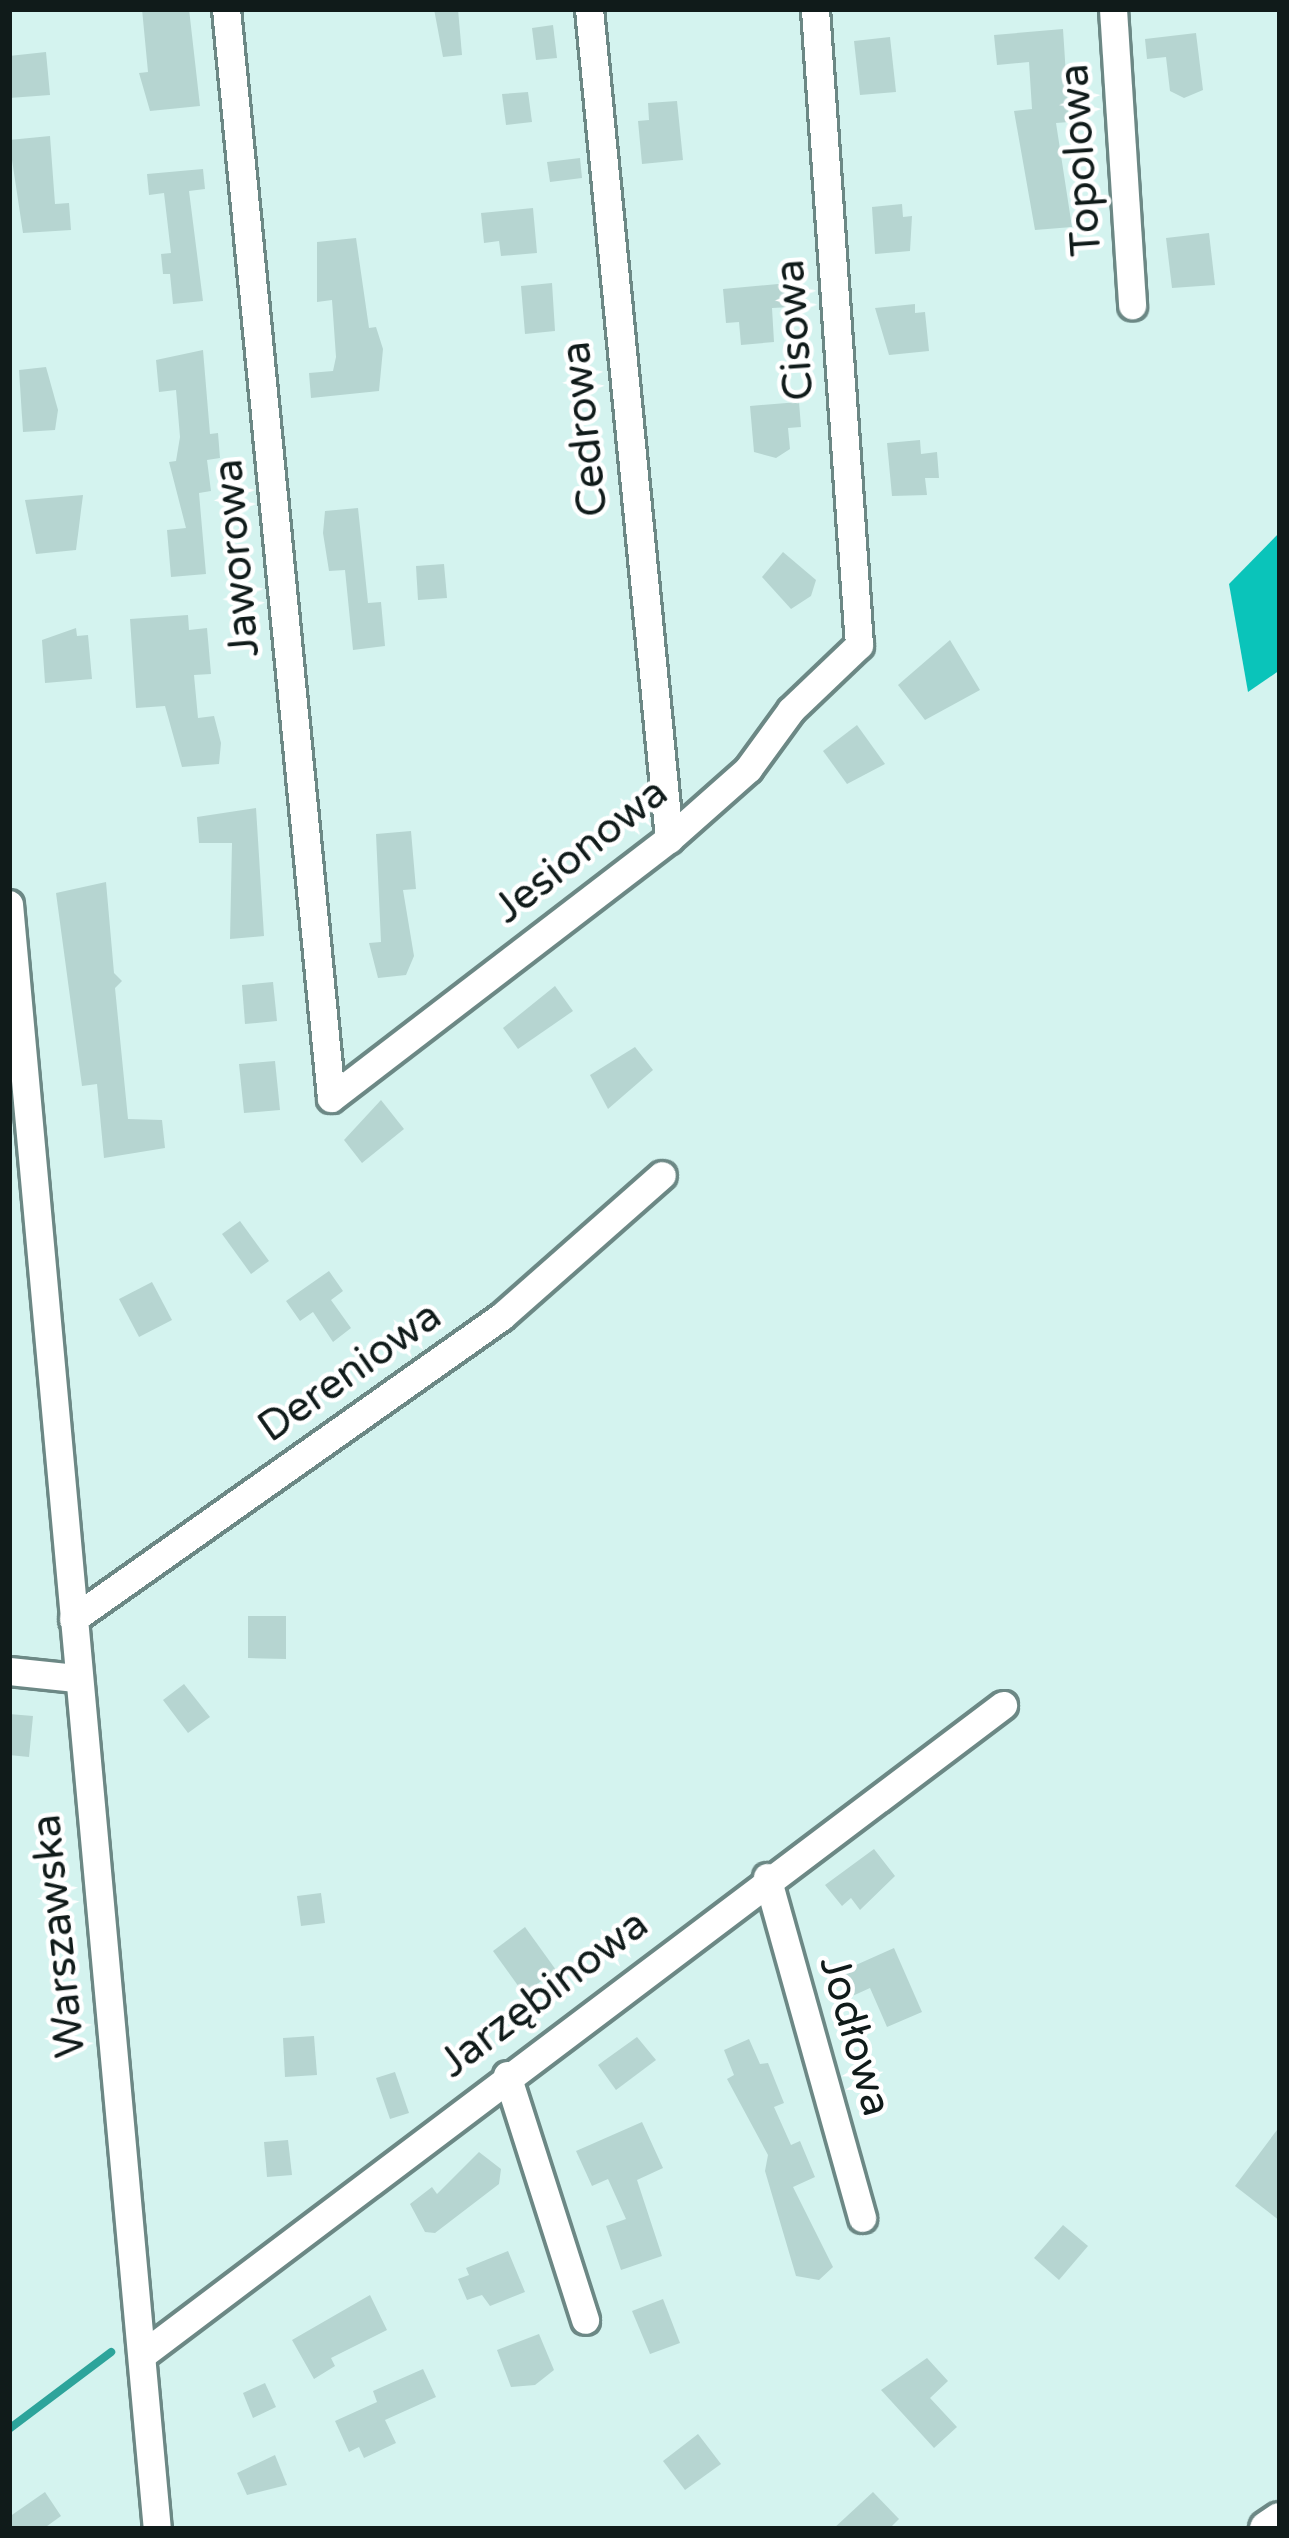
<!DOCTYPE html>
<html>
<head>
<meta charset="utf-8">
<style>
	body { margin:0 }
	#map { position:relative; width:1289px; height:2538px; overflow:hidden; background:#d4f3ef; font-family:"Varela Round",sans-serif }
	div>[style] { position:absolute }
	.forest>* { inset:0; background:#0ac4ba }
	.stream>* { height:8px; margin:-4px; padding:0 4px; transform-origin:4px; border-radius:4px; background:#2da49b }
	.building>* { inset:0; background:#b6d5d1 }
	.roads { filter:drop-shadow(3px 0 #6c8885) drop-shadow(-3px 0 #6c8885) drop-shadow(0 3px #6c8885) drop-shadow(0 -3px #6c8885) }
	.minor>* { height:27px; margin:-13.5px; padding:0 13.5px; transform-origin:13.5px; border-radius:13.5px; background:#fff }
	.major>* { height:36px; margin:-18px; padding:0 18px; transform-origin:18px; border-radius:18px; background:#fff }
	span { translate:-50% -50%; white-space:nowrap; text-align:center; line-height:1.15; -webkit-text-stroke:9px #fff; paint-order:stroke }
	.street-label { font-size:42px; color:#101b1a }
	.frame { position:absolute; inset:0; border:12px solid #101b1a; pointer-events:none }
</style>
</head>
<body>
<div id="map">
	<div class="forest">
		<div style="clip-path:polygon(1280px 532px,1280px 670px,1248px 692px,1229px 584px)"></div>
	</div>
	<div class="stream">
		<div style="left:9px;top:2429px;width:128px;rotate:-37deg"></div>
	</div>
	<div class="building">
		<div style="clip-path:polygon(142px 9px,189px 9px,200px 106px,150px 111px,139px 73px,148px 72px)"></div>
		<div style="clip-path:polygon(434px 9px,458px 9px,462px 55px,443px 57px)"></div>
		<div style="clip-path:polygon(553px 25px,557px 58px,536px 60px,532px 28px)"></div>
		<div style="clip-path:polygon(1063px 29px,1069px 122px,1056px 123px,1072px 227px,1035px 230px,1014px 111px,1032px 109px,1029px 62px,997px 65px,994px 35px)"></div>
		<div style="clip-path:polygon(1196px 33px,1203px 90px,1184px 98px,1170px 91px,1166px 57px,1147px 59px,1145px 39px)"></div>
		<div style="clip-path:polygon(890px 37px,896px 92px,860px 95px,854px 41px)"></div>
		<div style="clip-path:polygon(46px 52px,50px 95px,9px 98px,9px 56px)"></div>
		<div style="clip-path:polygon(528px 92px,532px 122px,506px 125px,502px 94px)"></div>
		<div style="clip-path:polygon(677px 101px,683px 160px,642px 164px,638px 121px,649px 120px,648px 103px)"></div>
		<div style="clip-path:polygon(50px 136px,55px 204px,69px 203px,71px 230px,23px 233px,9px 140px)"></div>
		<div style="clip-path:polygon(580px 158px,582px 178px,550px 182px,547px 162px)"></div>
		<div style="clip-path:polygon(203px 169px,205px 189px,189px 191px,203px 301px,173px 304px,170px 274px,163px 274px,161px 254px,171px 253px,164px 193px,149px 195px,147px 174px)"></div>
		<div style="clip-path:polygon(902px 204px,903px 217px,912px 216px,910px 251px,875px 254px,872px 207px)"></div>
		<div style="clip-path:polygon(533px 208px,537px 253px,501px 256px,499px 241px,484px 243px,481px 213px)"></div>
		<div style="clip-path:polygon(1209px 233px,1215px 285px,1172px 288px,1166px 238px)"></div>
		<div style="clip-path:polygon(356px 238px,369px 328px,376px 327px,383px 349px,379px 391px,311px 398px,309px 373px,333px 371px,336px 357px,332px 300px,317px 302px,317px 242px)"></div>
		<div style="clip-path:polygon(552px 283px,555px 331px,525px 334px,521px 286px)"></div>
		<div style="clip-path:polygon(789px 283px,791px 307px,772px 308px,774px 342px,741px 345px,739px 322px,726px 323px,723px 289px)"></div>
		<div style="clip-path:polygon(915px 304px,915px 313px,925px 312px,929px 351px,889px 355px,875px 308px)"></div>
		<div style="clip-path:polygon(203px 350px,210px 434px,218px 433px,220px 458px,207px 460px,211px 491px,199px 493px,206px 574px,171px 577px,167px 530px,186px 528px,169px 462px,176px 461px,180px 437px,176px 390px,159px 392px,156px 360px)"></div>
		<div style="clip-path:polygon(46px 367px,58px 410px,55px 430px,23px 432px,19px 370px)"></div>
		<div style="clip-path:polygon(799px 402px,801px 427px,788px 428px,790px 449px,776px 458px,754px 452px,750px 406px)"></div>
		<div style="clip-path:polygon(920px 440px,921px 454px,937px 452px,939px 478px,925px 478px,927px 495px,892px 496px,887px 443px)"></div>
		<div style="clip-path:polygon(83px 495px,76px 550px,36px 554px,25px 500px)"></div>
		<div style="clip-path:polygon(358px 508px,368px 603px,381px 602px,385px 646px,353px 650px,345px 570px,329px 571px,323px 533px,325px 511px)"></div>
		<div style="clip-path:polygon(783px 552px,816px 580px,811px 596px,791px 609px,762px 577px)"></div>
		<div style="clip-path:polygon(444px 564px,447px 598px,418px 600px,416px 566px)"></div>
		<div style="clip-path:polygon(188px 615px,189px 630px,207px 628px,211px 674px,194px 675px,198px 718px,214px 716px,221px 743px,219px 764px,182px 767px,165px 706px,136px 708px,130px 619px)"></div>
		<div style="clip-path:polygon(76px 628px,77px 636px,88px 635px,92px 679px,45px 683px,42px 640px)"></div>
		<div style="clip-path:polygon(950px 640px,980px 690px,925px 720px,898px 685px)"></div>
		<div style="clip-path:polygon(857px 725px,885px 764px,847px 784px,823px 751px)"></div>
		<div style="clip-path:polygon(256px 808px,264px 936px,230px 939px,232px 843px,199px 843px,197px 817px)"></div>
		<div style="clip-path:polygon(411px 831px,416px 889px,403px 890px,414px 956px,406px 975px,378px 978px,369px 943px,381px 942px,376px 834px)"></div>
		<div style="clip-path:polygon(106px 882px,114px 973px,122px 981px,115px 988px,128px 1119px,162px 1120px,165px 1148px,104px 1158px,97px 1084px,82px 1086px,56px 893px)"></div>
		<div style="clip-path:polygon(273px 982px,277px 1021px,245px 1024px,242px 985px)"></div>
		<div style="clip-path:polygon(555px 986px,573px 1011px,518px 1049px,503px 1028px)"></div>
		<div style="clip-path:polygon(635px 1047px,653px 1070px,608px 1109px,590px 1075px)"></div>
		<div style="clip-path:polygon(275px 1061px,280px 1110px,244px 1113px,239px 1064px)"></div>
		<div style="clip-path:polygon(381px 1100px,404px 1129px,362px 1163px,344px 1140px)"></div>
		<div style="clip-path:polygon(240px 1221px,269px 1261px,251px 1274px,222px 1234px)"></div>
		<div style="clip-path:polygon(329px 1271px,343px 1291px,331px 1300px,351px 1328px,333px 1342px,313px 1312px,300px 1321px,286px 1301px)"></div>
		<div style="clip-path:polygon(152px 1282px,172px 1320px,139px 1337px,119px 1299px)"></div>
		<div style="clip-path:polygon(248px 1616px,286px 1616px,286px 1659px,248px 1658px)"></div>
		<div style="clip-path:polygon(184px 1684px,210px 1717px,188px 1733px,163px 1700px)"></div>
		<div style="clip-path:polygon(9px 1714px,33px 1716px,29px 1757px,9px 1755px)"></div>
		<div style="clip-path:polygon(874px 1849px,895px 1876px,860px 1910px,851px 1898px,842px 1906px,825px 1885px)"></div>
		<div style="clip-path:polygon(321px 1893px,325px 1923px,301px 1926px,297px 1896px)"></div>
		<div style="clip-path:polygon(525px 1927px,556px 1970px,524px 1994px,493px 1951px)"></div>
		<div style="clip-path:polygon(894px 1948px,922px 2012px,887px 2027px,870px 1988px,848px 1998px,838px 1973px)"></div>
		<div style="clip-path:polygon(314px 2036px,317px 2075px,285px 2077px,283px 2038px)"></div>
		<div style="clip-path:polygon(637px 2037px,656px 2060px,616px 2090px,598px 2065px)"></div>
		<div style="clip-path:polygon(749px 2039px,760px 2064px,768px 2063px,784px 2103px,774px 2107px,791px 2145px,800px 2141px,815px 2177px,793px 2187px,833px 2267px,819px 2280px,796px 2276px,765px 2171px,768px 2155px,727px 2079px,734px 2075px,724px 2050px)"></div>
		<div style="clip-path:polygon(395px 2072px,409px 2113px,390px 2119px,376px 2078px)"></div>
		<div style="clip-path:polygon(642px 2122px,663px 2168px,637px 2180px,662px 2256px,621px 2270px,606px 2226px,626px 2219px,608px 2179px,592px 2186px,576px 2151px)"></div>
		<div style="clip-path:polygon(1280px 2126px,1280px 2221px,1235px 2186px)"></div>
		<div style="clip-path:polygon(288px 2140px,292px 2175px,267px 2177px,264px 2142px)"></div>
		<div style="clip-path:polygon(479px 2152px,501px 2169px,499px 2184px,435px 2233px,425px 2232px,410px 2204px,432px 2187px,437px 2194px)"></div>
		<div style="clip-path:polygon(1063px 2225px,1088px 2246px,1059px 2280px,1034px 2258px)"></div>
		<div style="clip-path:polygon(508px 2251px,525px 2292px,490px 2306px,482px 2295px,467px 2300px,458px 2279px,469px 2275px,466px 2268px)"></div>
		<div style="clip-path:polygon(370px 2295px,387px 2330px,331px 2358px,335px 2366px,314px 2379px,292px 2340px)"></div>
		<div style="clip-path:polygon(663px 2299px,680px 2343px,650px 2354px,632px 2311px)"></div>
		<div style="clip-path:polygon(539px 2334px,554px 2370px,535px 2385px,511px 2387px,497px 2350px)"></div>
		<div style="clip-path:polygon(927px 2358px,948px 2381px,930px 2398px,957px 2427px,934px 2448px,881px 2390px)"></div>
		<div style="clip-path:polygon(423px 2369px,436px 2397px,385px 2420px,396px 2443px,364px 2458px,359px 2447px,349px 2452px,335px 2421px,377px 2402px,373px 2391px)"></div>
		<div style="clip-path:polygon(265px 2383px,276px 2407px,253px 2418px,243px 2393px)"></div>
		<div style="clip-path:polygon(698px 2434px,721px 2464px,685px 2490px,663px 2461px)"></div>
		<div style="clip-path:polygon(275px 2455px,287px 2485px,247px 2495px,237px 2473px)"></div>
		<div style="clip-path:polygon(45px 2492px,61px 2516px,43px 2529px,9px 2529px,9px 2517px)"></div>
		<div style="clip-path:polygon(873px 2492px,899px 2519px,889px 2529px,833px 2529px)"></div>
	</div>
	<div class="roads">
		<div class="minor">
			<div style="left:226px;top:9px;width:1094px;rotate:84.49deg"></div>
			<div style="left:589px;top:9px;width:834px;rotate:84.49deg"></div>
			<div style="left:1113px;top:9px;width:297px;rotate:86.3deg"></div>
			<div style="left:9px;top:904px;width:1632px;rotate:84.8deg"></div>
			<div style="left:331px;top:1098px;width:426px;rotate:-37.5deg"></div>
			<div style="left:669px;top:839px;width:106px;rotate:-41.5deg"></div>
			<div style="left:748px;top:769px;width:73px;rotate:-53.9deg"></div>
			<div style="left:791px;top:710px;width:94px;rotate:-43.7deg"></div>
			<div style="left:859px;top:645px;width:638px;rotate:-93.96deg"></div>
			<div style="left:73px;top:1619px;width:525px;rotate:-35.23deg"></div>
			<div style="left:502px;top:1316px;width:213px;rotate:-41.4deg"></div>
			<div style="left:9px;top:1671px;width:67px;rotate:6deg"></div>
			<div style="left:767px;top:1877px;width:354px;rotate:74.4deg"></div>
			<div style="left:507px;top:2075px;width:257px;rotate:72.3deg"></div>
			<div style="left:142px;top:2355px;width:1079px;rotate:-37.05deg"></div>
		</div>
		<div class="major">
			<div style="left:1268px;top:2529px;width:14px;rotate:-34deg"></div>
		</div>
	</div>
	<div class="street-label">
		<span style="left:1081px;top:160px;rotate:-94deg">Topolowa</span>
		<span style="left:795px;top:330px;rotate:-94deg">Cisowa</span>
		<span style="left:585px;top:429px;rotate:-96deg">Cedrowa</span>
		<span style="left:237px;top:558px;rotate:-95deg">Jaworowa</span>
		<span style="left:581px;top:851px;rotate:-38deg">Jesionowa</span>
		<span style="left:350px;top:1372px;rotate:-35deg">Dereniowa</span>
		<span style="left:59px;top:1936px;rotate:-96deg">Warszawska</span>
		<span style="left:544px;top:1994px;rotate:-37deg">Jarzębinowa</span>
		<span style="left:855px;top:2036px;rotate:74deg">Jodłowa</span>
	</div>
	<div class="frame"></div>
</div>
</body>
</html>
